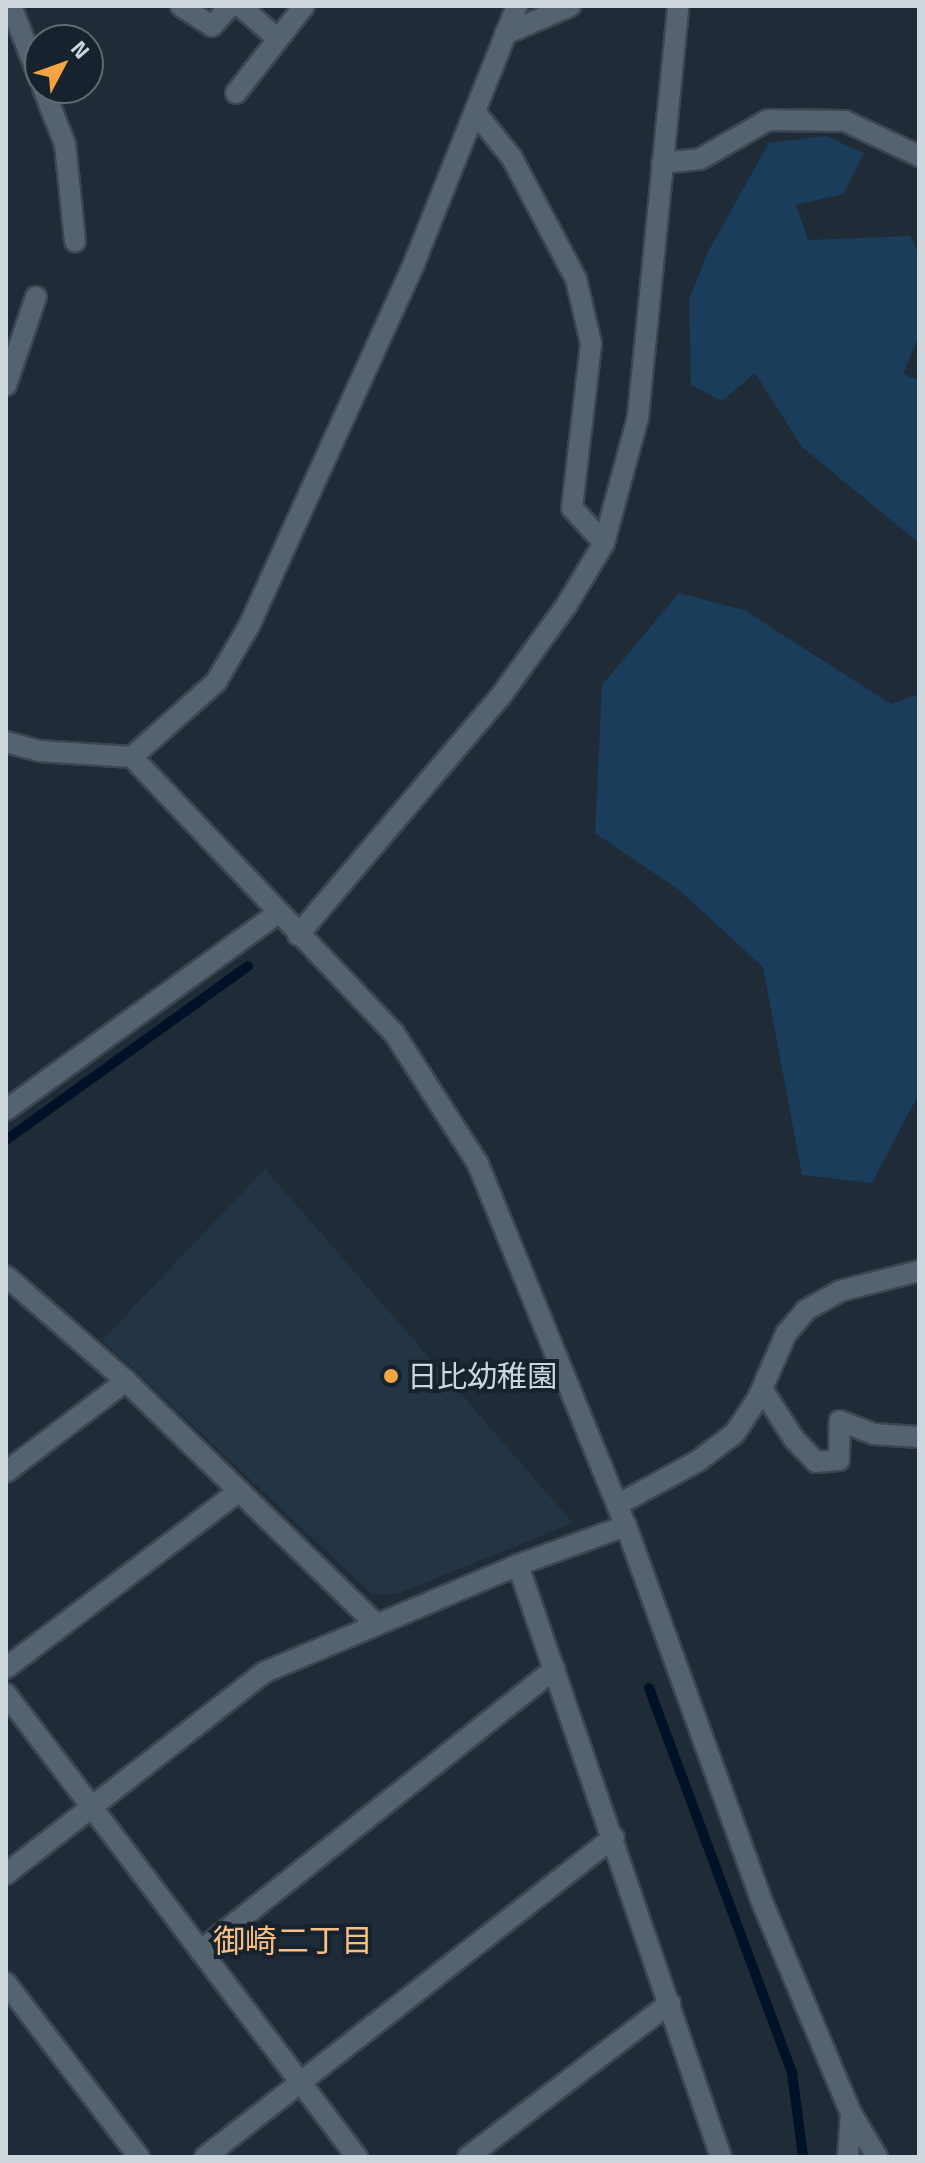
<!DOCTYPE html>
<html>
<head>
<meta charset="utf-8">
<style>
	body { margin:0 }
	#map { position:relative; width:925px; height:2163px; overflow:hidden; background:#1f2b37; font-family:"Titillium Web","Noto Sans JP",sans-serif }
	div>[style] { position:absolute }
	.built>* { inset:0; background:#233545 }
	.green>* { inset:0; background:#1a3d5b }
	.stream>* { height:10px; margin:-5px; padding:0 5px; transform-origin:5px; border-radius:5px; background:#001128 }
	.roads { filter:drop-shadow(2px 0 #3c4650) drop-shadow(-2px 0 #3c4650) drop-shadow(0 2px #3c4650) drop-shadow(0 -2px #3c4650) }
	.minor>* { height:20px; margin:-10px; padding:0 10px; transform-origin:10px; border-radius:10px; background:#556370 }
	.dots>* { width:22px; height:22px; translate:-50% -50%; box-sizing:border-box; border:4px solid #16222d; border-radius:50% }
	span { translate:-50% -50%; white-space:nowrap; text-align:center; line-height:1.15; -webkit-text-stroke:8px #16222d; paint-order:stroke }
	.poi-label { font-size:30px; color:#cdd5dd }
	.left { translate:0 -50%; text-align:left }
	.neighbourhood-label { font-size:32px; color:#f8bf83 }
	.frame { position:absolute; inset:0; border:8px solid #cdd5dd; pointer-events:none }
	.north { position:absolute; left:24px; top:24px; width:80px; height:80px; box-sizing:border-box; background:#16222d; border:2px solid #5f6a73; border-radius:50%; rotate:49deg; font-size:22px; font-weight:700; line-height:32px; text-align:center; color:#cdd5dd }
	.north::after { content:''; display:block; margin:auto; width:28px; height:36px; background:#f4a444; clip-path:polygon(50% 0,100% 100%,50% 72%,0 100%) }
</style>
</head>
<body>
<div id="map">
	<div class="built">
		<div style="clip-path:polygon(265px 1169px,573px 1523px,397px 1594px,372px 1594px,102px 1340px)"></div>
	</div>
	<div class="green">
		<div style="clip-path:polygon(826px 136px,864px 153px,843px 194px,796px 205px,808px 240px,910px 236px,919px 253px,919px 335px,903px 374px,919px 381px,919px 543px,802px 447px,755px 373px,722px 401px,691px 385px,689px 299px,709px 250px,769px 143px)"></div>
		<div style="clip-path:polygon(679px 593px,744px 610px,891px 704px,919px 694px,919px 1093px,872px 1183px,802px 1175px,763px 967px,679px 890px,595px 833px,602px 685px)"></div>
	</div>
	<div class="stream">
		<div style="left:6px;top:1140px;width:298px;rotate:-35.7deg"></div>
		<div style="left:649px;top:1688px;width:411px;rotate:69.6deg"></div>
		<div style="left:792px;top:2073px;width:85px;rotate:82.5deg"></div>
	</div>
	<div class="roads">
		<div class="minor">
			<div style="left:11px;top:6px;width:79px;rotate:68.6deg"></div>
			<div style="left:181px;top:6px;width:37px;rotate:33deg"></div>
			<div style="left:212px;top:26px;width:27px;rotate:-48deg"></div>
			<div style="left:240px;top:6px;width:50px;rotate:41deg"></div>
			<div style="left:505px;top:34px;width:71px;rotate:-23.3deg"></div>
			<div style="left:43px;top:88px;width:60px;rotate:68.6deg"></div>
			<div style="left:65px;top:144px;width:98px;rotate:84.1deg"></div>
			<div style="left:236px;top:93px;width:110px;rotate:-52deg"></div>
			<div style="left:662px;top:163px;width:38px;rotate:-6deg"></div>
			<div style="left:700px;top:159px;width:78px;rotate:-29.8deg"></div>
			<div style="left:768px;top:120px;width:77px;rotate:0.7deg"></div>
			<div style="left:845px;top:121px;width:82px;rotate:25.3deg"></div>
			<div style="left:6px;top:385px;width:93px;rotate:-71.2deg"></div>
			<div style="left:604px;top:543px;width:131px;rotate:-74.9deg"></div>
			<div style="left:638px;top:417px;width:413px;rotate:-84.4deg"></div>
			<div style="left:6px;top:742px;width:34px;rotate:15deg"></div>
			<div style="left:39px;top:751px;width:93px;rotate:3.7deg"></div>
			<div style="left:132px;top:757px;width:381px;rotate:46.5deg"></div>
			<div style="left:394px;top:1033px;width:156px;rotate:57.3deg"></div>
			<div style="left:478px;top:1164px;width:391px;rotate:67.8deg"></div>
			<div style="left:626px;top:1526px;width:394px;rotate:70.1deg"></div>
			<div style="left:760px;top:1897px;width:234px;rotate:67.2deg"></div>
			<div style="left:851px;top:2113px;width:51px;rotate:59.4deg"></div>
			<div style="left:132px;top:757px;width:113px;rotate:-41.8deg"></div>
			<div style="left:216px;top:682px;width:65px;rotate:-59.5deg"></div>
			<div style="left:249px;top:626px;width:401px;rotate:-65.5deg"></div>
			<div style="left:415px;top:261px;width:275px;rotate:-68.2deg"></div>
			<div style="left:298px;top:935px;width:312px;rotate:-49.7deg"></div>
			<div style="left:500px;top:697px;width:112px;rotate:-54deg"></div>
			<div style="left:566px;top:606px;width:74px;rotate:-58.9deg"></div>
			<div style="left:604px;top:543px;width:47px;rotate:-132.4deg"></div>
			<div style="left:572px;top:508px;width:166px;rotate:-83.4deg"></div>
			<div style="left:591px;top:343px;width:66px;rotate:-103.2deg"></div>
			<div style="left:576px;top:279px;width:137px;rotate:-117.9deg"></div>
			<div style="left:512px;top:158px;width:59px;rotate:-128.8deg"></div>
			<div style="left:6px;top:1110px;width:336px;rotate:-35.9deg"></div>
			<div style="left:6px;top:1276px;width:159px;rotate:41.2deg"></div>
			<div style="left:126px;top:1381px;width:349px;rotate:44.2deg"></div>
			<div style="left:762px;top:1389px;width:59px;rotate:57.4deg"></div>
			<div style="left:794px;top:1439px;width:32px;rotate:46deg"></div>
			<div style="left:816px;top:1462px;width:23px;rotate:-5deg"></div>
			<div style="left:839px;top:1460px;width:39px;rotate:-89deg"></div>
			<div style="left:840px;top:1421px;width:36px;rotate:21deg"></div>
			<div style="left:874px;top:1434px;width:45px;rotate:3.8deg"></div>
			<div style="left:6px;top:1472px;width:151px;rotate:-37.2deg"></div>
			<div style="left:617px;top:1505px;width:92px;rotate:-28.5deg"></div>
			<div style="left:698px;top:1461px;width:46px;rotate:-37.1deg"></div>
			<div style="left:735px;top:1433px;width:42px;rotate:-56.7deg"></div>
			<div style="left:758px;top:1398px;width:70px;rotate:-66.4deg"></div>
			<div style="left:786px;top:1334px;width:31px;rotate:-50deg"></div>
			<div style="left:806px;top:1310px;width:39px;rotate:-29deg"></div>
			<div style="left:840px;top:1291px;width:81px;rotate:-14.2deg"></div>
			<div style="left:518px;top:1565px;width:626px;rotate:71.07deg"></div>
			<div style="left:6px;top:1668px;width:293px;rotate:-37.2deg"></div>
			<div style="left:6px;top:1694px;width:581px;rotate:52.83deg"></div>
			<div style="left:6px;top:1874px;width:328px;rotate:-38deg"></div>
			<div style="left:265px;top:1672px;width:275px;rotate:-22.9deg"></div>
			<div style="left:518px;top:1565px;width:115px;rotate:-19.9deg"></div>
			<div style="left:200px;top:1951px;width:453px;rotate:-38.5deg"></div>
			<div style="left:6px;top:1983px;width:219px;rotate:52.6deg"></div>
			<div style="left:205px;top:2157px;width:519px;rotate:-38.04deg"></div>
			<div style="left:468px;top:2157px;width:254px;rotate:-37.3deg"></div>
			<div style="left:848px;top:2157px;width:44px;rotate:-86.1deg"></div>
		</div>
	</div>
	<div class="dots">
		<div style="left:391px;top:1376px;background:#f4a444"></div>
	</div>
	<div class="poi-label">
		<span class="left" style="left:407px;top:1376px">日比幼稚園</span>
	</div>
	<div class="neighbourhood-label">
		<span style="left:293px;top:1940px">御崎二丁目</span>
	</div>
	<div class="frame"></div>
	<div class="north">N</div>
</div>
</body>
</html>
